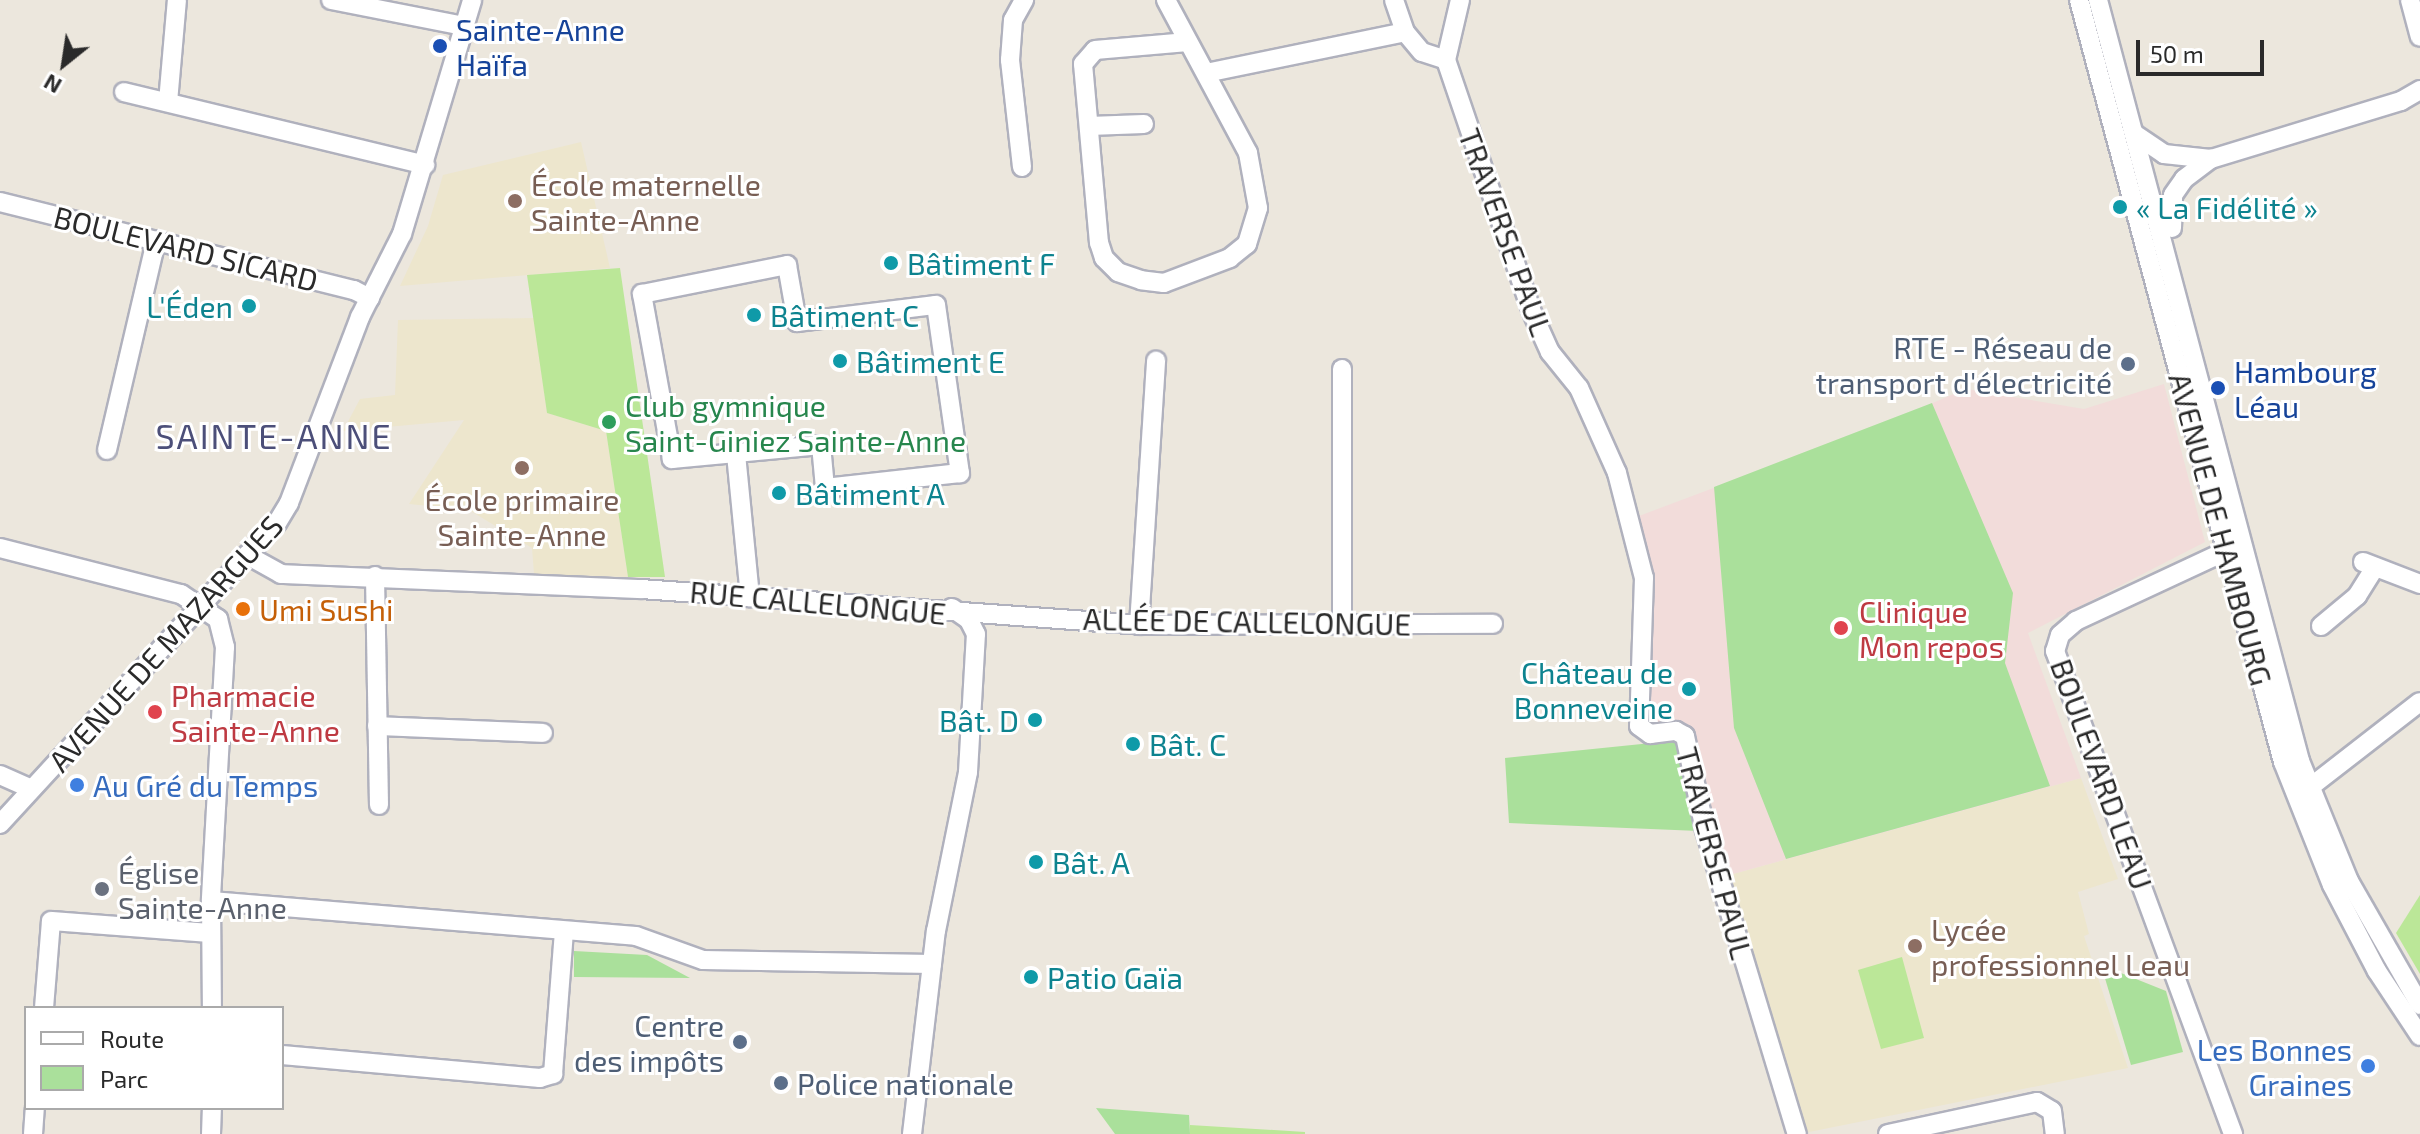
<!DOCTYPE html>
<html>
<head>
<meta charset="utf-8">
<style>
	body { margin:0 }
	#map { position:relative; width:2420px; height:1134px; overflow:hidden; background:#ece7dd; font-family:"Exo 2",sans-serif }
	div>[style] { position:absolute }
	.education>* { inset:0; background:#ede6cd }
	.medical>* { inset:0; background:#f2dcda }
	.green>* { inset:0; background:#aae09b }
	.pitch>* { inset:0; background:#bbe798 }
	.roads { filter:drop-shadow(2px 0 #b0b1bd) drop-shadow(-2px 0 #b0b1bd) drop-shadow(0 2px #b0b1bd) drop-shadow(0 -2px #b0b1bd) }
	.minor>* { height:18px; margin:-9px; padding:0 9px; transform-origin:9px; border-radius:9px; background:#fff }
	.dots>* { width:22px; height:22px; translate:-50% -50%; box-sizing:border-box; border:4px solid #fff; border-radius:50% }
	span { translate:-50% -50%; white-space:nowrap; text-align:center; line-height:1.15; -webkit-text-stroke:6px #fff; paint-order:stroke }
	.transit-label { font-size:30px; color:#164399 }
	.left { translate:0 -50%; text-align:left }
	.education-label { font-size:30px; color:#785e54 }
	.culture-label { font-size:30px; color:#0d838f }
	.right { translate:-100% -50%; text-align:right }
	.street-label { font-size:30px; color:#2a2a2a }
	.service-label { font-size:30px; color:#4e5e75 }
	.leisure-label { font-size:30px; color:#27864d }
	.food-label { font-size:30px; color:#c56008 }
	.health-label { font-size:30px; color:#be3a42 }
	.shop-label { font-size:30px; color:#366cbe }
	.worship-label { font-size:30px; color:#5b616d }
	.quarter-label { font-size:34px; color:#4c4f79; letter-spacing:2px }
	.legend { position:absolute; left:24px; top:1006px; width:260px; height:104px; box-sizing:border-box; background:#fff; border:2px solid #aaa; margin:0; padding:10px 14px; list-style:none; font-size:24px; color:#2a2a2a }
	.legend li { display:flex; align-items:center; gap:16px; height:40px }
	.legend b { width:40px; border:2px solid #aaa }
	.north { position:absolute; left:24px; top:24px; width:80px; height:80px; -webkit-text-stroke:6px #fff; paint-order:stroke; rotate:210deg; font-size:22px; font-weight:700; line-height:32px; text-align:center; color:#2a2a2a }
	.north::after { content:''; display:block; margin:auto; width:28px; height:36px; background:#2a2a2a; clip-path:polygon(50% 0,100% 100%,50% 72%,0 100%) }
	.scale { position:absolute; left:2136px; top:40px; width:128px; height:36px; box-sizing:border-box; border:4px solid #2a2a2a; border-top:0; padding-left:10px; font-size:24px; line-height:28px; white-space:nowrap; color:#2a2a2a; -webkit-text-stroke:6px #fff; paint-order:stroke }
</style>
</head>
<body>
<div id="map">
	<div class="education">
		<div style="clip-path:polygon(581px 142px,610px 268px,400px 286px,428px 226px,443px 175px)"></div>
		<div style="clip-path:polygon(534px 318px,547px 413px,606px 431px,628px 577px,534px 574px,532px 548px,469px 510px,409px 504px,464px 420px,343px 431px,360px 399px,395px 395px,398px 320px)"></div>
		<div style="clip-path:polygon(2081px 778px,2118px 879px,2078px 892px,2089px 934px,2084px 936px,2128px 1068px,1799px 1134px,1722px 877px)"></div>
	</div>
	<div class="medical">
		<div style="clip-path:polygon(2164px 384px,2205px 542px,2028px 633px,2081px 778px,1722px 877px,1688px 734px,1647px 729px,1647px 570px,1631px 519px,1886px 423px,1956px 393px,1955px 387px,2084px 409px)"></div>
	</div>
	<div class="green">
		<div style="clip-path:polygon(1932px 403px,2013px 593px,2005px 663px,2050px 786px,1786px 859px,1734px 728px,1714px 487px)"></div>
		<div style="clip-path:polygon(1681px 740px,1699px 831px,1509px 823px,1505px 758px)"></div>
		<div style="clip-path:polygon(574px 951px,647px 955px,690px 978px,574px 977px)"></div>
		<div style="clip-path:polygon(2101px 965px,2166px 991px,2183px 1052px,2131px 1065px)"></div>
		<div style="clip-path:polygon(1096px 1108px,1189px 1115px,1190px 1134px,1115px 1134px)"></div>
	</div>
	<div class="pitch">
		<div style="clip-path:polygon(620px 268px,665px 577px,628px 577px,606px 431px,547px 413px,527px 275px)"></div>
		<div style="clip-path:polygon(2420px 895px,2420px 974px,2396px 933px)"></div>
		<div style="clip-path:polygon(1902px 957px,1924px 1038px,1881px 1049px,1858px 970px)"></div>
		<div style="clip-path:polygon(1190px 1125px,1305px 1132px,1305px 1134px,1190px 1134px)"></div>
	</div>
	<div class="roads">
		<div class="minor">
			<div style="left:331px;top:0;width:136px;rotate:11.1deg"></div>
			<div style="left:1166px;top:0;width:174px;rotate:61.8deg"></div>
			<div style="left:1248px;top:153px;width:56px;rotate:79.7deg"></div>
			<div style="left:1258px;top:208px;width:38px;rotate:107deg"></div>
			<div style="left:1247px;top:244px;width:22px;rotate:141deg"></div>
			<div style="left:1230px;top:258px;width:71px;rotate:159.3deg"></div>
			<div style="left:1164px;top:283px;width:23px;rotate:-173deg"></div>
			<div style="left:1141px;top:280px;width:24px;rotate:-161deg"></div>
			<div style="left:1118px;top:272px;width:20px;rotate:-135deg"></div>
			<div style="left:1104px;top:258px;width:16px;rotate:-108deg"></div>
			<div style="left:1099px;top:243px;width:180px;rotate:-95.1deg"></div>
			<div style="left:1083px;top:64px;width:18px;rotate:-49deg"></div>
			<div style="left:1095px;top:50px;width:93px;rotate:-4.9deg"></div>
			<div style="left:1394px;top:0;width:34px;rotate:71deg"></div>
			<div style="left:1405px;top:32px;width:26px;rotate:50deg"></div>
			<div style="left:1422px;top:52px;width:25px;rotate:18deg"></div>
			<div style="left:2079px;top:0;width:789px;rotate:75.01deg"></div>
			<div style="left:2283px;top:762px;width:132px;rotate:68.3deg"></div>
			<div style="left:2332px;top:885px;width:97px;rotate:62.4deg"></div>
			<div style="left:2377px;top:971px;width:78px;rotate:56.5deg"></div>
			<div style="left:2098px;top:0;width:787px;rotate:75.13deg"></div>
			<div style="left:2300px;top:761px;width:130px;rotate:67.8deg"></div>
			<div style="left:2349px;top:881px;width:143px;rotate:60.2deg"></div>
			<div style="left:2410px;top:0;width:38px;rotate:75deg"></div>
			<div style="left:1446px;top:60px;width:264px;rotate:71.2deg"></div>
			<div style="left:1531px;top:310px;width:46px;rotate:65.7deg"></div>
			<div style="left:1550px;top:352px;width:46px;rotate:51.1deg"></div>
			<div style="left:1579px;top:388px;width:93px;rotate:65.9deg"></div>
			<div style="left:1617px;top:473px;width:108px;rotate:75.6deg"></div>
			<div style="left:1644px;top:578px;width:148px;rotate:91.9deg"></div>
			<div style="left:1639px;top:726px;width:14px;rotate:36deg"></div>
			<div style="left:1650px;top:734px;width:26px;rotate:-7deg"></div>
			<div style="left:1676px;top:731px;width:10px;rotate:29deg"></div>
			<div style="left:1685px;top:736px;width:96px;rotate:78deg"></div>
			<div style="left:1705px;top:830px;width:318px;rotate:73.2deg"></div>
			<div style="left:1446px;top:60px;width:62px;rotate:-76.9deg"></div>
			<div style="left:1206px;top:73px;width:203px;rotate:-11.6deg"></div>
			<div style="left:124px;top:92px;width:310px;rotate:13.6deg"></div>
			<div style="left:168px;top:102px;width:102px;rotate:-85deg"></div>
			<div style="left:1089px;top:126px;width:55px;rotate:-2.1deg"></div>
			<div style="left:2136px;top:135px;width:34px;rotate:34deg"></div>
			<div style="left:2164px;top:154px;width:47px;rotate:6.1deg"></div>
			<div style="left:2211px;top:159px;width:199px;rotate:-17deg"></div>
			<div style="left:2401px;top:101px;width:22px;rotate:-30deg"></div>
			<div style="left:1022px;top:167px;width:108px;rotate:-96.4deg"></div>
			<div style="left:1010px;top:60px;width:40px;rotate:-85.7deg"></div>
			<div style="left:1013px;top:20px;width:23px;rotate:-61deg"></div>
			<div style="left:0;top:202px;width:365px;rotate:14deg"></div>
			<div style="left:354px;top:290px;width:18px;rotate:27deg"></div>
			<div style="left:2172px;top:228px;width:33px;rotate:-88deg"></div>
			<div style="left:2173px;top:195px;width:19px;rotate:-55deg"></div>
			<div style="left:2184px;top:179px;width:34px;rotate:-37deg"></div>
			<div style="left:787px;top:265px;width:58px;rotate:80deg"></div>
			<div style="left:797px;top:322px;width:140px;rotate:-7deg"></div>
			<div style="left:936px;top:305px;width:170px;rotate:81.9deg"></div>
			<div style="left:960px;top:473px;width:136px;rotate:173.7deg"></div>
			<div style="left:825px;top:488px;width:43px;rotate:-95.3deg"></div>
			<div style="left:821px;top:445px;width:150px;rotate:174.6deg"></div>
			<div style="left:672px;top:459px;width:168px;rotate:-100.3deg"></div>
			<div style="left:642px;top:294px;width:148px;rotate:-11.3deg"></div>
			<div style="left:1342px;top:369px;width:253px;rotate:90deg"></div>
			<div style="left:107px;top:450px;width:215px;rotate:-76.8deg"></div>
			<div style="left:736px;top:454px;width:144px;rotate:84.4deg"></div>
			<div style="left:0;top:548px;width:187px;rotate:14.3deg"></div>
			<div style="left:181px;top:594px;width:45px;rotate:34deg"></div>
			<div style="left:218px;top:619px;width:29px;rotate:76deg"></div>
			<div style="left:225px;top:647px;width:254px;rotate:93.2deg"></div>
			<div style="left:211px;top:901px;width:107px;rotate:89.5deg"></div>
			<div style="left:2226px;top:551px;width:166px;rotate:155deg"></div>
			<div style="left:2076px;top:621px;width:21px;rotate:139deg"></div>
			<div style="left:2060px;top:635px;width:17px;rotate:107deg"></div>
			<div style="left:2055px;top:651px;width:515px;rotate:69.77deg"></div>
			<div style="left:247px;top:555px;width:39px;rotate:29deg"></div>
			<div style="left:281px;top:574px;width:360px;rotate:2.4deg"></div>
			<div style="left:641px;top:589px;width:499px;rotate:4.1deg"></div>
			<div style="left:1139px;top:625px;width:354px;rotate:-0.2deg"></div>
			<div style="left:2363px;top:562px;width:61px;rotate:21.1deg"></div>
			<div style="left:375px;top:576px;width:229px;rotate:89deg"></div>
			<div style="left:1139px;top:625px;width:265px;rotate:-86.3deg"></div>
			<div style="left:2321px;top:626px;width:47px;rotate:-39.8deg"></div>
			<div style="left:2357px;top:596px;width:34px;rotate:-58deg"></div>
			<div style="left:377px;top:726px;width:166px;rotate:2.4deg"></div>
			<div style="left:0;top:775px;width:34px;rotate:24deg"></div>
			<div style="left:2309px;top:788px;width:140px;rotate:-37.8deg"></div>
			<div style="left:0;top:824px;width:409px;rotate:-47.4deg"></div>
			<div style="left:277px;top:523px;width:23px;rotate:-59deg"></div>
			<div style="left:289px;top:503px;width:199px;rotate:-69.1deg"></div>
			<div style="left:360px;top:317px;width:93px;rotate:-63.2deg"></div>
			<div style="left:402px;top:234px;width:244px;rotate:-73.3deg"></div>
			<div style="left:211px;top:901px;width:426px;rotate:4.7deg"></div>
			<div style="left:636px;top:936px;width:71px;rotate:19.7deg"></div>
			<div style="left:703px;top:960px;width:229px;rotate:1deg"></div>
			<div style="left:44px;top:1008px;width:87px;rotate:-85.4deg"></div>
			<div style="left:51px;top:921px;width:160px;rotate:4.3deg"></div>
			<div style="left:282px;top:1055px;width:259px;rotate:5.1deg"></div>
			<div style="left:540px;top:1078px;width:14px;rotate:-17deg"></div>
			<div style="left:553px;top:1074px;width:143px;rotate:-85.6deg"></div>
			<div style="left:33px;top:1134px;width:26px;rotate:-86deg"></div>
			<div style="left:211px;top:1134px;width:26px;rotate:-88deg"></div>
			<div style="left:912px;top:1134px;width:204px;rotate:-83.3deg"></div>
			<div style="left:936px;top:931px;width:162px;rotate:-78.6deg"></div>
			<div style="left:968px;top:772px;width:138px;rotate:-86.7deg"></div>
			<div style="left:976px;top:634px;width:16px;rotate:-117deg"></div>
			<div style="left:969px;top:620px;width:21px;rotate:-145deg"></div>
			<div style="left:1888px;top:1134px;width:152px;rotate:-12.1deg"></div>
			<div style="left:2037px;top:1102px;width:17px;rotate:31deg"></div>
			<div style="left:2052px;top:1111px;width:23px;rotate:83deg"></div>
		</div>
	</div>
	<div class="dots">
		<div style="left:440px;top:46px;background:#1a4fb4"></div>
		<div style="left:515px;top:201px;background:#8d6e63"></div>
		<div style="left:2120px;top:207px;background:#0f9aa8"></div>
		<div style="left:891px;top:263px;background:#0f9aa8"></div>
		<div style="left:249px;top:306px;background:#0f9aa8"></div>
		<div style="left:754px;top:315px;background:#0f9aa8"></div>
		<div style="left:840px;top:361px;background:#0f9aa8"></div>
		<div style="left:2128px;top:364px;background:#5c6f8a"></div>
		<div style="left:2218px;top:388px;background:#1a4fb4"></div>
		<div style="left:609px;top:422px;background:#2e9e5b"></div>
		<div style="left:522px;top:468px;background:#8d6e63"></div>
		<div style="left:779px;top:493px;background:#0f9aa8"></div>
		<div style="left:243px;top:609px;background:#e8710a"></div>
		<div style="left:1841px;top:628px;background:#e0444e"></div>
		<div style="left:1689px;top:689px;background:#0f9aa8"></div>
		<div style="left:155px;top:712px;background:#e0444e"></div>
		<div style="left:1035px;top:720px;background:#0f9aa8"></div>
		<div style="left:1133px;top:744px;background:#0f9aa8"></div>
		<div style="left:77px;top:785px;background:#3f7fe0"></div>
		<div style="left:1036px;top:862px;background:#0f9aa8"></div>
		<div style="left:102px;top:889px;background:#6b7280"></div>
		<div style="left:1915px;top:946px;background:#8d6e63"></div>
		<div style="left:1031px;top:977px;background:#0f9aa8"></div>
		<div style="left:740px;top:1042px;background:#5c6f8a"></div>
		<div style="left:2368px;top:1066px;background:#3f7fe0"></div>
		<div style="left:781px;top:1083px;background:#5c6f8a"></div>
	</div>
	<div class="transit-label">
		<span class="left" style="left:456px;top:46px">Sainte-Anne<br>Haïfa</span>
		<span class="left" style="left:2234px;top:388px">Hambourg<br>Léau</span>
	</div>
	<div class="education-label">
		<span class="left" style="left:531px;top:201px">École maternelle<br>Sainte-Anne</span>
		<span style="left:522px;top:516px">École primaire<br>Sainte-Anne</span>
		<span class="left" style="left:1931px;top:946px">Lycée<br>professionnel Leau</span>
	</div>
	<div class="culture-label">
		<span class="left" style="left:2136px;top:207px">« La Fidélité »</span>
		<span class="left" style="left:907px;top:263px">Bâtiment F</span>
		<span class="right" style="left:233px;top:306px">L'Éden</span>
		<span class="left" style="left:770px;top:315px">Bâtiment C</span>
		<span class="left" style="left:856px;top:361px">Bâtiment E</span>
		<span class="left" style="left:795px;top:493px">Bâtiment A</span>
		<span class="right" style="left:1673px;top:689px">Château de<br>Bonneveine</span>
		<span class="right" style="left:1019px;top:720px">Bât. D</span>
		<span class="left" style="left:1149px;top:744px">Bât. C</span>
		<span class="left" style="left:1052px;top:862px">Bât. A</span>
		<span class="left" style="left:1047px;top:977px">Patio Gaïa</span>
	</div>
	<div class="street-label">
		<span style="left:1506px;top:232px;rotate:70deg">TRAVERSE PAUL</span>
		<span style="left:186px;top:248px;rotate:14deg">BOULEVARD SICARD</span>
		<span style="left:2221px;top:529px;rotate:75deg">AVENUE DE HAMBOURG</span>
		<span style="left:818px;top:602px;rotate:5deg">RUE CALLELONGUE</span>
		<span style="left:1247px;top:621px;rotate:1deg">ALLÉE DE CALLELONGUE</span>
		<span style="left:165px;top:643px;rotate:-48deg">AVENUE DE MAZARGUES</span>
		<span style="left:2102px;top:774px;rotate:70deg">BOULEVARD LEAU</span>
		<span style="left:1715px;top:853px;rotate:75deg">TRAVERSE PAUL</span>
	</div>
	<div class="service-label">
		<span class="right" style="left:2112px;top:364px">RTE - Réseau de<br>transport d'électricité</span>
		<span class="right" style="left:724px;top:1042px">Centre<br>des impôts</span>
		<span class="left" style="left:797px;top:1083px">Police nationale</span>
	</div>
	<div class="leisure-label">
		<span class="left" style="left:625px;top:422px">Club gymnique<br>Saint-Giniez Sainte-Anne</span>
	</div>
	<div class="food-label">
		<span class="left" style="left:259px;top:609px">Umi Sushi</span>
	</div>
	<div class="health-label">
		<span class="left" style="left:1859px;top:628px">Clinique<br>Mon repos</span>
		<span class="left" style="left:171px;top:712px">Pharmacie<br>Sainte-Anne</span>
	</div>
	<div class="shop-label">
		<span class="left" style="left:93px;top:785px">Au Gré du Temps</span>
		<span class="right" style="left:2352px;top:1066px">Les Bonnes<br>Graines</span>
	</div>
	<div class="worship-label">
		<span class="left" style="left:118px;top:889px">Église<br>Sainte-Anne</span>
	</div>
	<div class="quarter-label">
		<span style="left:274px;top:436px">SAINTE-ANNE</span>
	</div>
	<ul class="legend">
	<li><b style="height:10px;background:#fff"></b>Route</li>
	<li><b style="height:22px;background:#aae09b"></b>Parc</li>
	</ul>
	<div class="north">N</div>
	<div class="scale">50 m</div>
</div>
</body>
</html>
